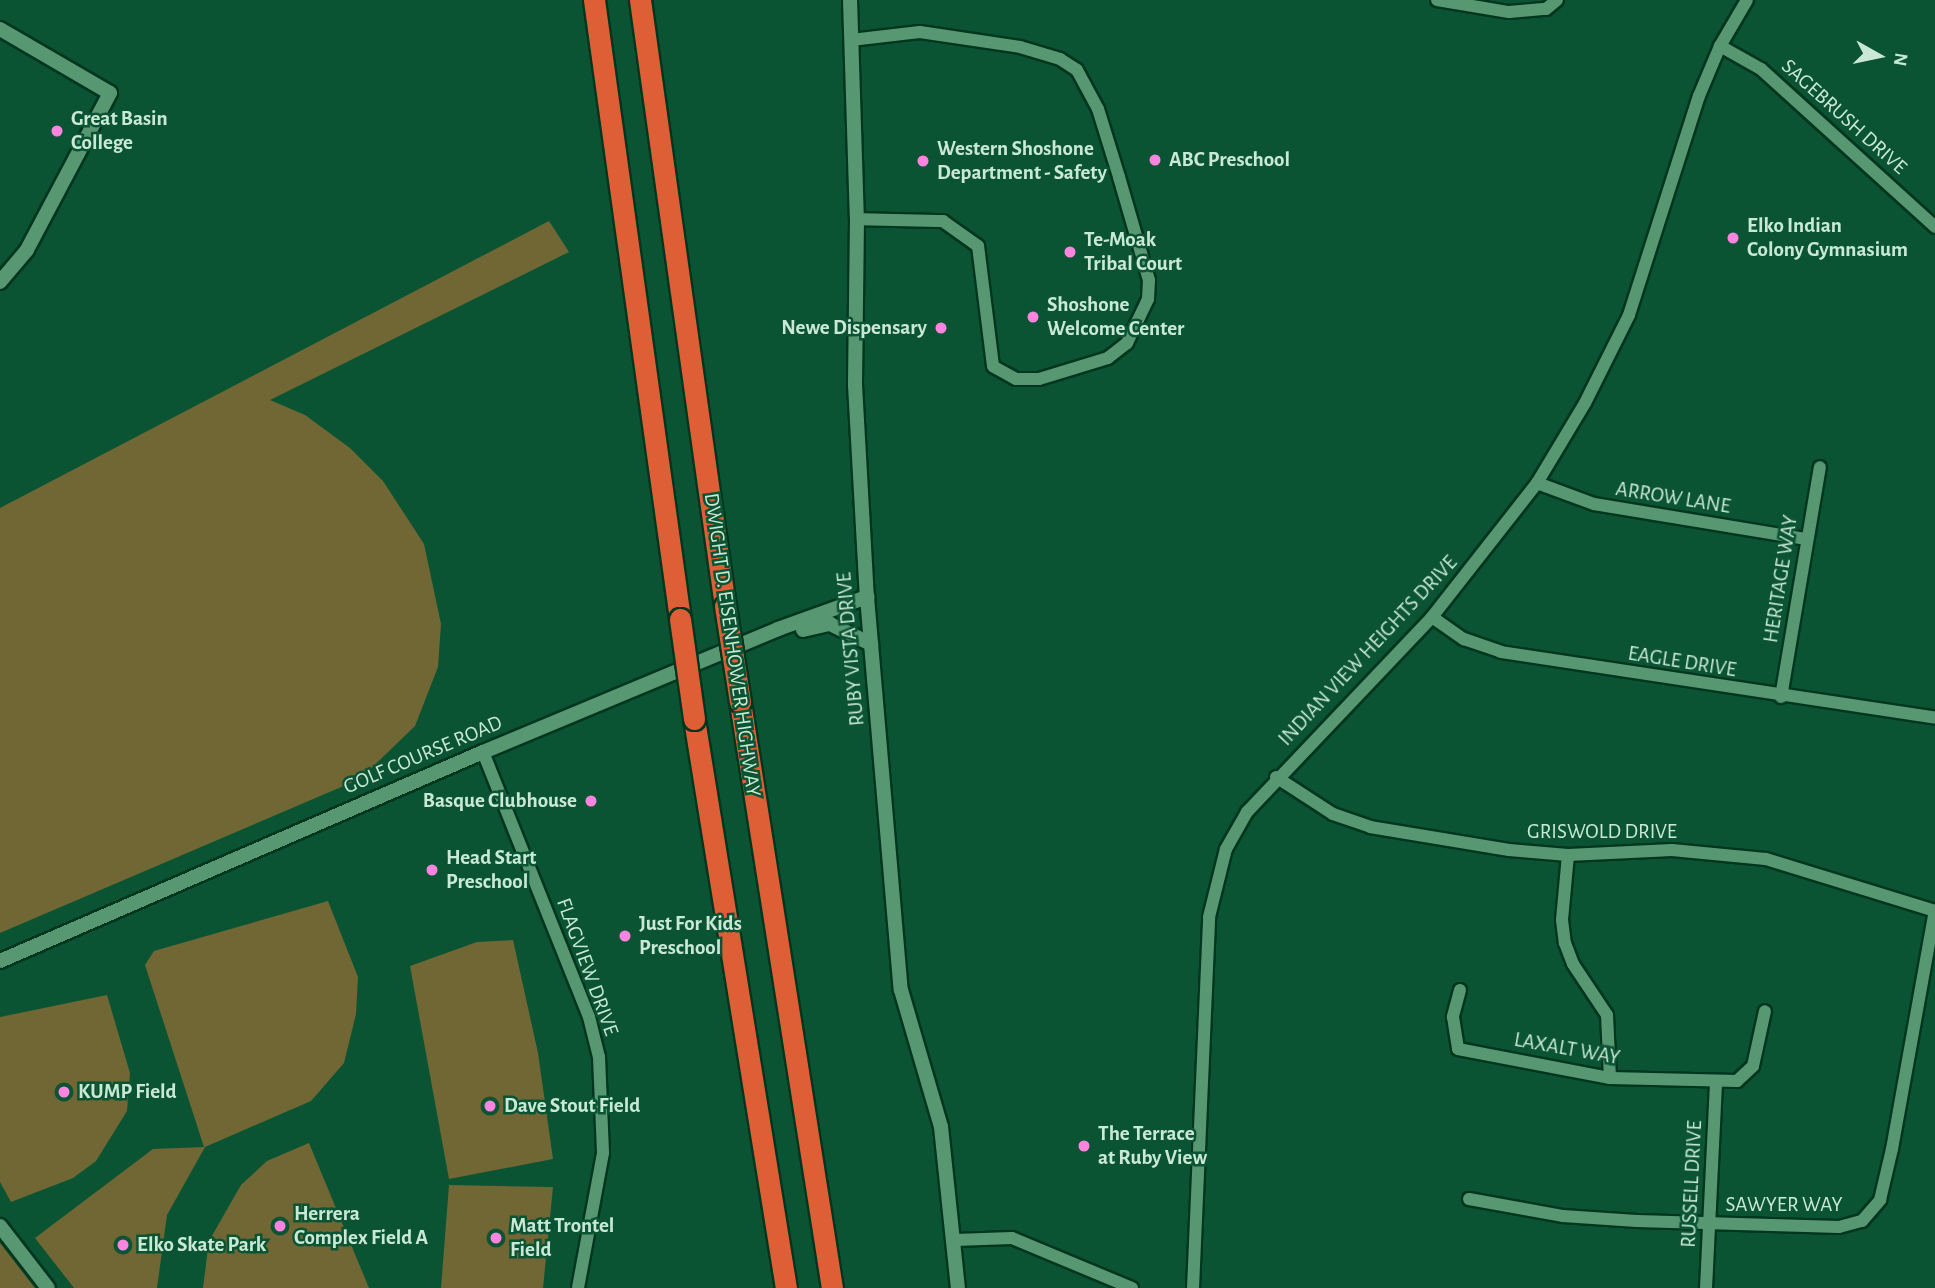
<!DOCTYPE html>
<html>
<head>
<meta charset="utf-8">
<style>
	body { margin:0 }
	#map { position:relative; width:1935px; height:1288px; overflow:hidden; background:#0b5433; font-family:"Alegreya Sans",sans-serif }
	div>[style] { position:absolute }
	.green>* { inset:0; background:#716734 }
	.roads { filter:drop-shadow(2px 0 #00361e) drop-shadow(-2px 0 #00361e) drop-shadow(0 2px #00361e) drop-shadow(0 -2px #00361e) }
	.minor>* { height:12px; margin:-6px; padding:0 6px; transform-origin:6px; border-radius:6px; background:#579873 }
	.tertiary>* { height:14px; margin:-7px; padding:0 7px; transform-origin:7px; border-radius:7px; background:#579873 }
	.motorway>* { height:21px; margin:-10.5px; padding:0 10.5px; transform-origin:10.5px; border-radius:10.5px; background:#de5e36 }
	.bridges { filter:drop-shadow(2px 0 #00361e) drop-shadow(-2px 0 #00361e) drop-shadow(0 2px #00361e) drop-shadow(0 -2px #00361e) }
	.motorway-bridge>* { height:21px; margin:-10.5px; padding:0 10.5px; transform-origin:10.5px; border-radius:10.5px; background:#de5e36 }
	.dots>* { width:19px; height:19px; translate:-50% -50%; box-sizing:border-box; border:4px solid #0b5433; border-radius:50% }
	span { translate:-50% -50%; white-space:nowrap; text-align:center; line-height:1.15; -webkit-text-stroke:5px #0b5433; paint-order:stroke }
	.street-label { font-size:21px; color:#c9e9d5 }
	.poi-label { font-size:21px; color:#c9e9d5; font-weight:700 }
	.left { translate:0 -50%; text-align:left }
	.right { translate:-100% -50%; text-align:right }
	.north { position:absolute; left:1844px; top:21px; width:70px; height:70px; -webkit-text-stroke:5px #0b5433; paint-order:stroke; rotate:99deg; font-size:19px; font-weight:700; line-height:28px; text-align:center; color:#c9e9d5 }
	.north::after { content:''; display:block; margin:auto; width:24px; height:32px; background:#c9e9d5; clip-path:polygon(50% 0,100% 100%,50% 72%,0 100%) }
</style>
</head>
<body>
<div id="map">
	<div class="green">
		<div style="clip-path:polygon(549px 221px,569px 252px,270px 400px,305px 415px,350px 448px,383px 481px,424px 544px,441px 624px,438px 667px,415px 726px,360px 779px,0 933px,0 508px)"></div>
		<div style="clip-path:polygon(328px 901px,358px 977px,356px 1014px,344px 1063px,311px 1101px,205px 1147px,167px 1215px,157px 1288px,74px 1288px,35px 1238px,153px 1149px,204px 1147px,145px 965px,154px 951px)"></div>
		<div style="clip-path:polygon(513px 940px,538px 1053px,553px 1159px,449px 1179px,410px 966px,477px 942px)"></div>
		<div style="clip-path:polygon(107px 995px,130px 1073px,127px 1111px,96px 1161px,73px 1178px,11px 1202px,0 1182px,0 1017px)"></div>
		<div style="clip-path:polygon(309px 1143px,369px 1288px,203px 1288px,209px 1241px,241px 1185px,267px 1161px)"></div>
		<div style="clip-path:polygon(449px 1185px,553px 1187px,543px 1288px,441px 1288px)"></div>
		<div style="clip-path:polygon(0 1243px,35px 1288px,0 1288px)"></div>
	</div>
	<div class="roads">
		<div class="minor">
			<div style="left:1437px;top:0;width:73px;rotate:9.5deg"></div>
			<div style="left:1509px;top:12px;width:37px;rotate:-5deg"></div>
			<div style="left:1546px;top:9px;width:14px;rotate:-39deg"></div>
			<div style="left:851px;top:40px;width:69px;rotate:-6.6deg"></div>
			<div style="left:920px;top:32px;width:101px;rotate:8.5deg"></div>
			<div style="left:1020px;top:47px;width:42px;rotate:16.7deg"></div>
			<div style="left:1060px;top:59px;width:20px;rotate:33deg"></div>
			<div style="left:1077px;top:70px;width:44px;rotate:61.7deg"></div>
			<div style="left:1098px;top:109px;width:71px;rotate:72.8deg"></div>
			<div style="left:1119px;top:177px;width:107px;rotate:73.8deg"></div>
			<div style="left:1149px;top:280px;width:19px;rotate:93deg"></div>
			<div style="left:1148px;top:299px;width:49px;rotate:115.5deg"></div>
			<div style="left:1127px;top:343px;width:24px;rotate:142deg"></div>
			<div style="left:1108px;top:358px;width:72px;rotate:163.1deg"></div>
			<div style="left:1039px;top:379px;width:23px;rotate:180deg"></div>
			<div style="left:1016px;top:379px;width:26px;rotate:-151deg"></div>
			<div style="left:993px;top:366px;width:121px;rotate:-97.1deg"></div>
			<div style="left:978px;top:246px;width:43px;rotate:-144.5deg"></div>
			<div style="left:943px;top:221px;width:86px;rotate:-178.7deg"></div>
			<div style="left:1720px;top:46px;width:47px;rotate:29.3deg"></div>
			<div style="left:1761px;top:69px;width:235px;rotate:42.2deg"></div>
			<div style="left:1537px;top:483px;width:61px;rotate:20.2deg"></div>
			<div style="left:1594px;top:504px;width:214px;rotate:9.4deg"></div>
			<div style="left:1432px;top:617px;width:39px;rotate:35deg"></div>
			<div style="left:1464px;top:639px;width:39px;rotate:19deg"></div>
			<div style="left:1501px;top:652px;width:439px;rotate:8.6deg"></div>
			<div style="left:1781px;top:697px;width:233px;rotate:-80.4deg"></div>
			<div style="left:483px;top:752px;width:285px;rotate:68.2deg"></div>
			<div style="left:589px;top:1017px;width:41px;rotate:76deg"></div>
			<div style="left:599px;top:1057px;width:96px;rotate:87.6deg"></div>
			<div style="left:603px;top:1153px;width:137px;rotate:100.5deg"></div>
			<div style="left:1276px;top:777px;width:68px;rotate:33deg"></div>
			<div style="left:1333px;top:814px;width:39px;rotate:19deg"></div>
			<div style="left:1370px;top:827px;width:141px;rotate:9.4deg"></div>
			<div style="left:1509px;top:850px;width:59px;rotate:4.8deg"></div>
			<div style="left:1568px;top:855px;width:104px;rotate:-2.8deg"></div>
			<div style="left:1672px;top:850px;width:94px;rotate:5.5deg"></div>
			<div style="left:1766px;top:859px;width:177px;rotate:17.1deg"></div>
			<div style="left:1568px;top:855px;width:65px;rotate:95.3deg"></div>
			<div style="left:1562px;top:920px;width:23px;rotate:83deg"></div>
			<div style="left:1565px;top:943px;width:22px;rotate:69deg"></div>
			<div style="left:1573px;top:964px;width:61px;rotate:56.3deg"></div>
			<div style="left:1607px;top:1015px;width:63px;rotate:87.3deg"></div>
			<div style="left:1460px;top:990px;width:28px;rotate:105deg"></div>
			<div style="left:1453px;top:1017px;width:32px;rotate:81deg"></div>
			<div style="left:1458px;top:1049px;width:155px;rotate:10.8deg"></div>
			<div style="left:1610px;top:1078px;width:127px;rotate:1.4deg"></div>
			<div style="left:1737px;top:1081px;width:22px;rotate:-43deg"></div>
			<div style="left:1753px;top:1066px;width:56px;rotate:-77.7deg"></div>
			<div style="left:1469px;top:1199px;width:96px;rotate:10.3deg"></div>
			<div style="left:1563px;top:1216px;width:74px;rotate:3.9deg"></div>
			<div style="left:1637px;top:1221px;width:202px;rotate:1.7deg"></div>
			<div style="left:1839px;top:1227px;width:24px;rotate:-15deg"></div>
			<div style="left:1862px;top:1221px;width:28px;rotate:-49deg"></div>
			<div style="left:1880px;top:1200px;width:52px;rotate:-76.8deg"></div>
			<div style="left:1892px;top:1149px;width:242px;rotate:-79.8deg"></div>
			<div style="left:955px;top:1240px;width:57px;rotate:-2deg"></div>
			<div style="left:1012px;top:1238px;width:130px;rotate:22.6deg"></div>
			<div style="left:1193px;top:1288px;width:371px;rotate:-87.5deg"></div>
			<div style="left:1209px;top:917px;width:70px;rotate:-76deg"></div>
			<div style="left:1226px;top:849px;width:43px;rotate:-60.4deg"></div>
			<div style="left:1247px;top:812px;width:269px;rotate:-46.5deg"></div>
			<div style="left:1432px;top:617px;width:170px;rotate:-51.9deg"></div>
			<div style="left:1537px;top:483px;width:93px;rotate:-59deg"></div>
			<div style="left:1585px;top:403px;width:98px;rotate:-63.4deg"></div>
			<div style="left:1629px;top:315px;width:230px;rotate:-72.3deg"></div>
			<div style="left:1699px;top:96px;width:54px;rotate:-67.2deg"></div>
			<div style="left:1720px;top:46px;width:53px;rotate:-59.6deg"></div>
			<div style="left:1706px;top:1288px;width:207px;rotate:-87.2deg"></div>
		</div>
		<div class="tertiary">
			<div style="left:850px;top:0;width:219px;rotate:88.2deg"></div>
			<div style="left:857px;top:219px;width:166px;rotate:90.7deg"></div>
			<div style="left:855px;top:385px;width:212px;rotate:86.8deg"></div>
			<div style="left:867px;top:597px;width:394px;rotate:85.1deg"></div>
			<div style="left:901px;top:990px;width:143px;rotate:73.7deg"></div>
			<div style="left:941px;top:1127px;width:162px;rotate:84deg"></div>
			<div style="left:0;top:29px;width:127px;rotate:30.2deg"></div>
			<div style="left:110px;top:93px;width:178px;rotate:117.9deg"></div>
			<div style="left:27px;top:250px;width:42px;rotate:130.2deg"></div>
			<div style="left:803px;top:630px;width:28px;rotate:-13deg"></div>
			<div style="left:830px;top:624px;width:46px;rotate:26deg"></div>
			<div style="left:0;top:961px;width:526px;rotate:-23.4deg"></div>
			<div style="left:483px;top:752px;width:320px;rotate:-22.6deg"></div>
			<div style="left:778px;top:629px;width:95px;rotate:-19.8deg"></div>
			<div style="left:0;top:1226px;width:78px;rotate:52.3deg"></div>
		</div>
		<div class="motorway">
			<div style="left:594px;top:0;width:625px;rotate:82.09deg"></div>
			<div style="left:640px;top:0;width:612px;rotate:82.02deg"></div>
			<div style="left:740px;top:702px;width:593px;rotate:81.08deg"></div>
			<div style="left:694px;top:719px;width:576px;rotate:80.82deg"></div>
		</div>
	</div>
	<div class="bridges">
		<div class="motorway-bridge">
			<div style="left:725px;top:606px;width:97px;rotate:81.1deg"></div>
			<div style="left:680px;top:619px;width:101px;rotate:82deg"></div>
		</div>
	</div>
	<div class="dots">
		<div style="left:57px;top:131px;background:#fe85df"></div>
		<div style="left:1155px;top:160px;background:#fe85df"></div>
		<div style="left:923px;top:161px;background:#fe85df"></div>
		<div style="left:1733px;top:238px;background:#fe85df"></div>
		<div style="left:1070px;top:252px;background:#fe85df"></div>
		<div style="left:1033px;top:317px;background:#fe85df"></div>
		<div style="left:941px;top:328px;background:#fe85df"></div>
		<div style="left:591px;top:801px;background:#fe85df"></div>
		<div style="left:432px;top:870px;background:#fe85df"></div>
		<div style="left:625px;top:936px;background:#fe85df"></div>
		<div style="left:64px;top:1092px;background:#fe85df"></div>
		<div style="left:490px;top:1106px;background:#fe85df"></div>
		<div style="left:1084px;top:1146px;background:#fe85df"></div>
		<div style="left:280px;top:1226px;background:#fe85df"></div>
		<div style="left:496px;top:1238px;background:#fe85df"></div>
		<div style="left:123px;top:1245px;background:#fe85df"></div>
	</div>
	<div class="street-label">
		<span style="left:1844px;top:117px;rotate:42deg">SAGEBRUSH DRIVE</span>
		<span style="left:1673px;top:498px;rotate:9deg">ARROW LANE</span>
		<span style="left:1781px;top:579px;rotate:-81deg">HERITAGE WAY</span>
		<span style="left:732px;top:645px;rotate:82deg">DWIGHT D. EISENHOWER HIGHWAY</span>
		<span style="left:851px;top:649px;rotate:-95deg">RUBY VISTA DRIVE</span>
		<span style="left:1368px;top:651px;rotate:-47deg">INDIAN VIEW HEIGHTS DRIVE</span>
		<span style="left:1682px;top:662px;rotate:9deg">EAGLE DRIVE</span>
		<span style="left:423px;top:755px;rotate:-23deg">GOLF COURSE ROAD</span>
		<span style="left:1602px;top:832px">GRISWOLD DRIVE</span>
		<span style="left:587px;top:967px;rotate:70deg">FLAGVIEW DRIVE</span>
		<span style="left:1567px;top:1049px;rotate:10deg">LAXALT WAY</span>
		<span style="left:1692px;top:1184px;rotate:-87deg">RUSSELL DRIVE</span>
		<span style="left:1784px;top:1205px">SAWYER WAY</span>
	</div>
	<div class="poi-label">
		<span class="left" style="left:71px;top:131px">Great Basin<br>College</span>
		<span class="left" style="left:937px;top:161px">Western Shoshone<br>Department - Safety</span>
		<span class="left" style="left:1169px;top:160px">ABC Preschool</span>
		<span class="left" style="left:1747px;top:238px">Elko Indian<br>Colony Gymnasium</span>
		<span class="left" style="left:1084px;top:252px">Te-Moak<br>Tribal Court</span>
		<span class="left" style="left:1047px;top:317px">Shoshone<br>Welcome Center</span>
		<span class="right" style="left:927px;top:328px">Newe Dispensary</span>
		<span class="right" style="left:577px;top:801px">Basque Clubhouse</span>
		<span class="left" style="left:446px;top:870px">Head Start<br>Preschool</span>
		<span class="left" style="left:639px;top:936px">Just For Kids<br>Preschool</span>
		<span class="left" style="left:78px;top:1092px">KUMP Field</span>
		<span class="left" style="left:504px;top:1106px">Dave Stout Field</span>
		<span class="left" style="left:1098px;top:1146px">The Terrace<br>at Ruby View</span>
		<span class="left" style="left:294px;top:1226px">Herrera<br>Complex Field A</span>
		<span class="left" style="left:510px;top:1238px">Matt Trontel<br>Field</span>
		<span class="left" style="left:137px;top:1245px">Elko Skate Park</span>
	</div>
	<div class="north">N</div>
</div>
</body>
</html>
